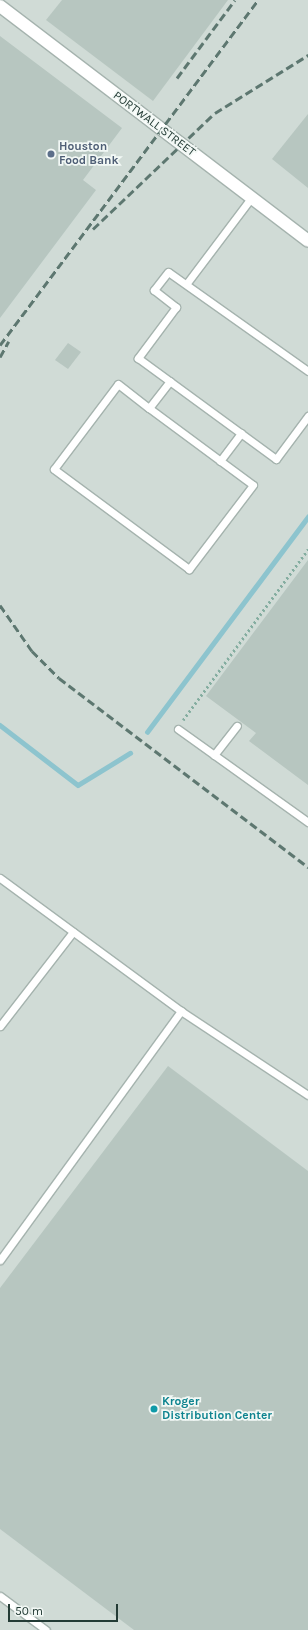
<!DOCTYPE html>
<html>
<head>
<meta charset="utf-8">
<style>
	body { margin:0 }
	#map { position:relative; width:308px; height:1630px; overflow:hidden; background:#e2ebe7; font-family:Karla,sans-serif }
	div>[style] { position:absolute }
	.built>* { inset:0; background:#d0dbd6 }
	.stream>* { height:4.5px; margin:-2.25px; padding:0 2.25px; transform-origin:2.25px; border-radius:2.25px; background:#8dc4ce }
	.building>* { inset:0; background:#b7c6c0 }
	.path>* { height:2.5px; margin-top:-1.25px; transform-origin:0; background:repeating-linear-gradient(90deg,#84ada0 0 2px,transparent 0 5px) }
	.roads { filter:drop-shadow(1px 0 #a5b3ae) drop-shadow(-1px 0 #a5b3ae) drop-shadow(0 1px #a5b3ae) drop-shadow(0 -1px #a5b3ae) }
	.service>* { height:7px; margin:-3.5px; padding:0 3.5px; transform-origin:3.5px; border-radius:3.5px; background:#fff }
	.minor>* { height:12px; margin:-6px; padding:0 6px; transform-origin:6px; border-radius:6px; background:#fff }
	.rail>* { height:3px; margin-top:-1.5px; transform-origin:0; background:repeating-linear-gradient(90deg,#5d7770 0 8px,transparent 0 12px) }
	.dots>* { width:11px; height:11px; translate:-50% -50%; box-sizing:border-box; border:2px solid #f2f8f5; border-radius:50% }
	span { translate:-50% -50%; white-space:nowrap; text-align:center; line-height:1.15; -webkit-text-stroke:3.5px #f2f8f5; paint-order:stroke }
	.street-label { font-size:12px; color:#233b35 }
	.service-label { font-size:12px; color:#4e5e75; font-weight:700 }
	.left { translate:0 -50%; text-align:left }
	.culture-label { font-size:12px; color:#0d838f; font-weight:700 }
	.scale { position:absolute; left:8px; top:1604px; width:110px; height:18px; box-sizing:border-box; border:2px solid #233b35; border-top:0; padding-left:5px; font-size:12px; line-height:14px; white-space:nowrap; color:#233b35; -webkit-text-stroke:3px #f2f8f5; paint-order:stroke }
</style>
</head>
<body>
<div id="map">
	<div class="built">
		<div style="clip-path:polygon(0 0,308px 0,308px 1630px,0 1630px)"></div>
	</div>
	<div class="stream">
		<div style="left:0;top:725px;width:98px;rotate:37.6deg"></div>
		<div style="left:78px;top:785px;width:61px;rotate:-31.6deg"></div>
		<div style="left:147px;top:732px;width:269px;rotate:-53.2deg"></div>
	</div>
	<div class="building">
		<div style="clip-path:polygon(62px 0,228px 0,153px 101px,46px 20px)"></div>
		<div style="clip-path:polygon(0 36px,122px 128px,83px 180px,96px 190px,0 318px)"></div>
		<div style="clip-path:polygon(308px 114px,308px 188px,272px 159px)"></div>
		<div style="clip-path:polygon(68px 343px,81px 352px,68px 369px,55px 360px)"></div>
		<div style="clip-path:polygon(308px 560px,308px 785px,249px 741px,256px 733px,206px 696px)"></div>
		<div style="clip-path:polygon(168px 1066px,308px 1171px,308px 1630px,134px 1630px,0 1529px,0 1288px)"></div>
	</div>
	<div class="path">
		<div style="left:183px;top:720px;width:212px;rotate:-53.8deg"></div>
	</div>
	<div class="roads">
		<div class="service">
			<div style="left:187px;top:283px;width:106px;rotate:-53deg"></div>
			<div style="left:308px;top:371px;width:171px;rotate:-144.7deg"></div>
			<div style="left:168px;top:272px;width:23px;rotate:128deg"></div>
			<div style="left:154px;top:290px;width:28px;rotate:38deg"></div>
			<div style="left:176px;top:307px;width:64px;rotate:126.7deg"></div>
			<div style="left:138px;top:358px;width:171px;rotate:36.2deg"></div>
			<div style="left:276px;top:459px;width:54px;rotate:-53.3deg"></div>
			<div style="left:149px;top:408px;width:129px;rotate:36.5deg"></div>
			<div style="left:253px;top:485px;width:106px;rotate:127.3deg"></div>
			<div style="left:189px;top:569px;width:168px;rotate:-143.5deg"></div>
			<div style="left:54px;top:469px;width:106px;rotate:-53deg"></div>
			<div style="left:118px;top:384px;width:39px;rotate:38deg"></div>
			<div style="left:149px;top:408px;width:34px;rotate:-52deg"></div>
			<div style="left:220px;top:461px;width:35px;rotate:-53deg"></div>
			<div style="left:178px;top:729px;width:160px;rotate:35.6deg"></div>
			<div style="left:214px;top:755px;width:37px;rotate:-52deg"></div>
			<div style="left:0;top:878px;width:225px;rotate:36.3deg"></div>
			<div style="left:181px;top:1011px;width:152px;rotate:33.5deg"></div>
			<div style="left:0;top:1026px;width:119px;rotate:-52.2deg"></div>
			<div style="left:0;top:1260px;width:308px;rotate:-54deg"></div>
			<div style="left:0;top:1596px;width:57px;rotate:36.5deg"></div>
		</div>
		<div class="minor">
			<div style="left:0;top:6px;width:387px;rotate:37.3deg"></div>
		</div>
	</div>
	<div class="rail">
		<div style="left:177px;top:78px;width:97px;rotate:-53.4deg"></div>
		<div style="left:93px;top:229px;width:168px;rotate:-43.6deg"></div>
		<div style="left:215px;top:113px;width:110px;rotate:-31.9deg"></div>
		<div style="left:0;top:345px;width:431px;rotate:-53.2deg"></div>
		<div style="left:0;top:357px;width:18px;rotate:-61deg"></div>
		<div style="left:0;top:605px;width:56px;rotate:55.2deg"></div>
		<div style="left:32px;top:651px;width:38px;rotate:45deg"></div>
		<div style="left:59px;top:678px;width:313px;rotate:37.2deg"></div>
	</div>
	<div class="dots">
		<div style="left:51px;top:154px;background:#5c6f8a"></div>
		<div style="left:154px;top:1409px;background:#0f9aa8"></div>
	</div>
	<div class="street-label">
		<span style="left:154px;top:124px;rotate:37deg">PORTWALL STREET</span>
	</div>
	<div class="service-label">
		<span class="left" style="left:59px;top:154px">Houston<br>Food Bank</span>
	</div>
	<div class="culture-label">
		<span class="left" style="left:162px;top:1409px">Kroger<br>Distribution Center</span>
	</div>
	<div class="scale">50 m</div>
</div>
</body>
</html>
